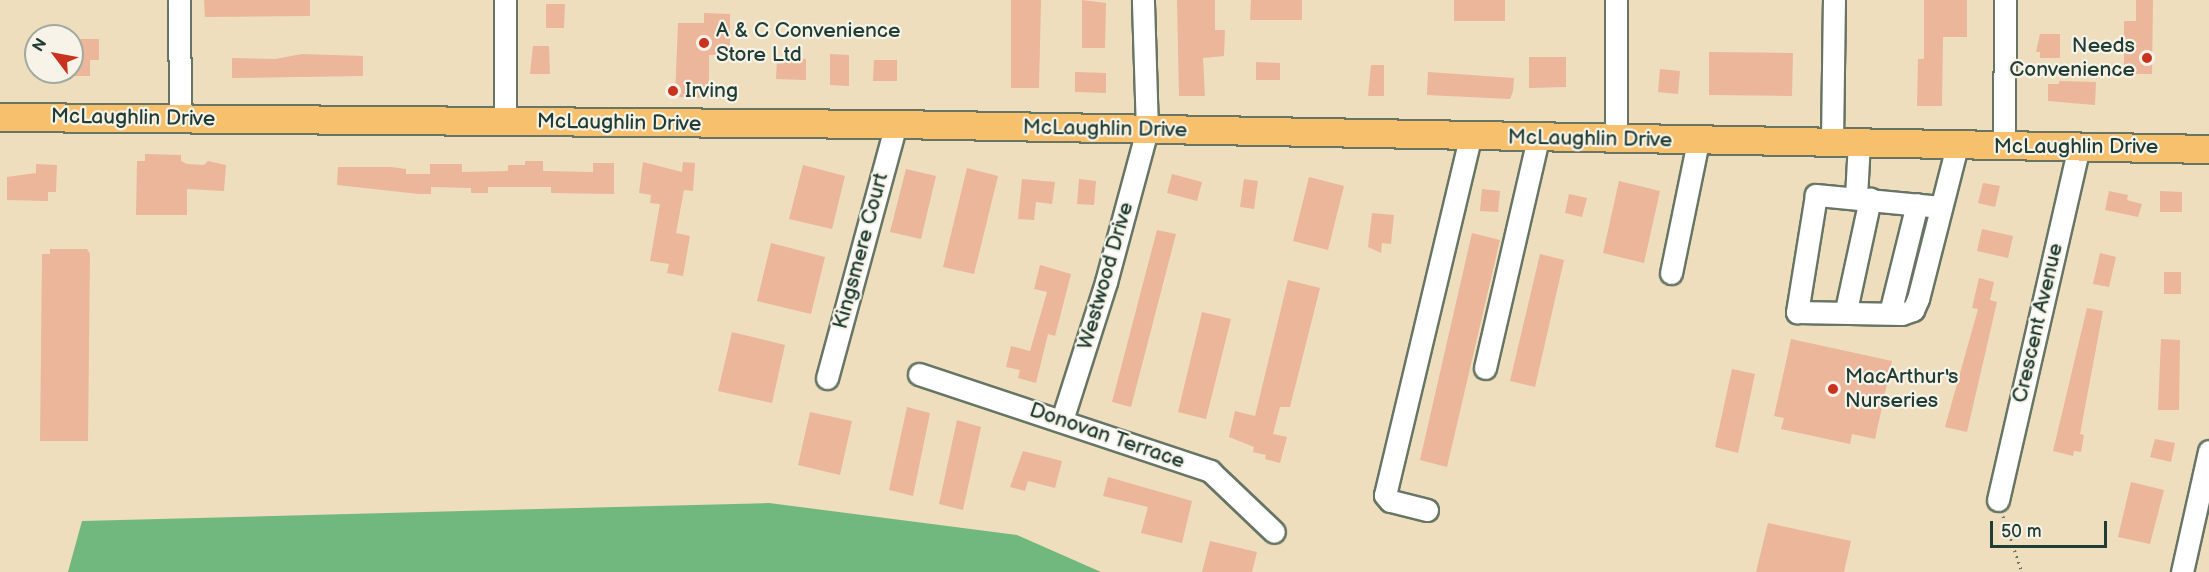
<!DOCTYPE html>
<html>
<head>
<meta charset="utf-8">
<style>
	body { margin:0 }
	#map { position:relative; width:2209px; height:572px; overflow:hidden; background:#eedebd; font-family:"Balsamiq Sans",sans-serif }
	div>[style] { position:absolute }
	.forest>* { inset:0; background:#71b87f }
	.building>* { inset:0; background:#ebb69a }
	.path>* { height:3px; margin-top:-1.5px; transform-origin:0; background:repeating-linear-gradient(90deg,#677564 0 1.5px,transparent 0 6px) }
	.roads { filter:drop-shadow(2px 0 #677564) drop-shadow(-2px 0 #677564) drop-shadow(0 2px #677564) drop-shadow(0 -2px #677564) }
	.minor>* { height:21px; margin:-10.5px; padding:0 10.5px; transform-origin:10.5px; border-radius:10.5px; background:#fff }
	.major>* { height:27px; margin:-13.5px; padding:0 13.5px; transform-origin:13.5px; border-radius:13.5px; background:#f7c06c }
	.dots>* { width:16px; height:16px; translate:-50% -50%; box-sizing:border-box; border:3px solid #f7f3e8; border-radius:50% }
	span { translate:-50% -50%; white-space:nowrap; text-align:center; line-height:1.15; -webkit-text-stroke:4.5px #f7f3e8; paint-order:stroke }
	.poi-label { font-size:21px; color:#1f3d34 }
	.left { translate:0 -50%; text-align:left }
	.right { translate:-100% -50%; text-align:right }
	.street-label { font-size:21px; color:#1f3d34 }
	.north { position:absolute; left:24px; top:24px; width:60px; height:60px; box-sizing:border-box; background:#f7f3e8; border:2px solid #a1aaa0; border-radius:50%; rotate:302deg; font-size:16px; font-weight:700; line-height:24px; text-align:center; color:#1f3d34 }
	.north::after { content:''; display:block; margin:auto; width:21px; height:27px; background:#c8321e; clip-path:polygon(50% 0,100% 100%,50% 72%,0 100%) }
	.scale { position:absolute; left:1990px; top:521px; width:117px; height:27px; box-sizing:border-box; border:3px solid #1f3d34; border-top:0; padding-left:8px; font-size:18px; line-height:21px; white-space:nowrap; color:#1f3d34; -webkit-text-stroke:4px #f7f3e8; paint-order:stroke }
</style>
</head>
<body>
<div id="map">
	<div class="forest">
		<div style="clip-path:polygon(769px 503px,1017px 535px,1101px 572px,68px 572px,82px 521px)"></div>
	</div>
	<div class="building">
		<div style="clip-path:polygon(204px 0,310px 0,310px 16px,205px 17px)"></div>
		<div style="clip-path:polygon(1011px 0,1041px 0,1039px 88px,1011px 88px)"></div>
		<div style="clip-path:polygon(1082px 0,1106px 3px,1105px 48px,1082px 48px)"></div>
		<div style="clip-path:polygon(1177px 0,1215px 0,1215px 30px,1225px 30px,1224px 56px,1203px 58px,1205px 96px,1179px 96px)"></div>
		<div style="clip-path:polygon(1251px 0,1302px 0,1302px 20px,1250px 20px)"></div>
		<div style="clip-path:polygon(1454px 0,1505px 0,1505px 21px,1454px 21px)"></div>
		<div style="clip-path:polygon(1924px 0,1967px 0,1967px 37px,1943px 37px,1942px 106px,1917px 106px,1918px 59px,1924px 59px)"></div>
		<div style="clip-path:polygon(2136px 0,2153px 0,2152px 74px,2124px 74px,2124px 21px,2136px 21px)"></div>
		<div style="clip-path:polygon(546px 4px,565px 4px,564px 28px,546px 28px)"></div>
		<div style="clip-path:polygon(704px 13px,730px 14px,730px 54px,709px 55px,709px 98px,675px 97px,678px 23px,704px 23px)"></div>
		<div style="clip-path:polygon(2040px 34px,2060px 34px,2060px 58px,2040px 58px,2040px 52px,2036px 52px)"></div>
		<div style="clip-path:polygon(72px 39px,99px 39px,99px 60px,90px 60px,90px 76px,72px 76px)"></div>
		<div style="clip-path:polygon(533px 46px,549px 46px,550px 74px,530px 74px)"></div>
		<div style="clip-path:polygon(1709px 52px,1793px 53px,1792px 96px,1709px 95px)"></div>
		<div style="clip-path:polygon(302px 54px,363px 56px,363px 76px,232px 78px,232px 58px,275px 59px)"></div>
		<div style="clip-path:polygon(788px 54px,800px 54px,800px 59px,806px 59px,806px 80px,776px 79px,777px 58px,788px 58px)"></div>
		<div style="clip-path:polygon(830px 54px,849px 55px,849px 86px,830px 85px)"></div>
		<div style="clip-path:polygon(1529px 57px,1566px 57px,1566px 87px,1529px 88px)"></div>
		<div style="clip-path:polygon(874px 60px,897px 60px,897px 81px,873px 81px)"></div>
		<div style="clip-path:polygon(1256px 62px,1280px 63px,1280px 80px,1256px 80px)"></div>
		<div style="clip-path:polygon(1371px 65px,1384px 65px,1384px 96px,1368px 96px)"></div>
		<div style="clip-path:polygon(1660px 69px,1680px 71px,1678px 94px,1658px 92px)"></div>
		<div style="clip-path:polygon(1075px 72px,1106px 73px,1106px 93px,1075px 92px)"></div>
		<div style="clip-path:polygon(1428px 72px,1514px 78px,1513px 91px,1510px 99px,1427px 95px)"></div>
		<div style="clip-path:polygon(2059px 81px,2096px 82px,2095px 105px,2048px 101px,2048px 84px,2059px 84px)"></div>
		<div style="clip-path:polygon(145px 154px,181px 155px,181px 161px,187px 164px,204px 165px,208px 161px,226px 165px,224px 191px,187px 189px,187px 215px,136px 215px,137px 161px,145px 161px)"></div>
		<div style="clip-path:polygon(525px 161px,543px 161px,543px 171px,593px 172px,593px 163px,614px 163px,614px 194px,551px 193px,551px 187px,488px 187px,488px 193px,471px 193px,471px 188px,431px 187px,431px 194px,419px 194px,337px 185px,338px 167px,391px 167px,406px 169px,406px 174px,430px 174px,430px 164px,462px 164px,462px 172px,508px 171px,508px 165px,525px 165px)"></div>
		<div style="clip-path:polygon(643px 162px,682px 172px,683px 162px,695px 163px,693px 191px,684px 190px,676px 233px,690px 236px,683px 276px,667px 273px,669px 264px,650px 261px,660px 204px,650px 203px,651px 195px,639px 193px)"></div>
		<div style="clip-path:polygon(36px 164px,57px 165px,56px 192px,48px 192px,48px 201px,7px 200px,7px 177px,36px 173px)"></div>
		<div style="clip-path:polygon(803px 165px,845px 176px,832px 229px,789px 219px)"></div>
		<div style="clip-path:polygon(967px 168px,998px 176px,974px 274px,943px 267px)"></div>
		<div style="clip-path:polygon(906px 169px,936px 176px,921px 239px,890px 232px)"></div>
		<div style="clip-path:polygon(1172px 174px,1202px 182px,1197px 201px,1167px 193px)"></div>
		<div style="clip-path:polygon(1309px 177px,1344px 186px,1328px 250px,1293px 241px)"></div>
		<div style="clip-path:polygon(1022px 179px,1055px 182px,1052px 204px,1036px 202px,1034px 220px,1018px 219px)"></div>
		<div style="clip-path:polygon(1079px 179px,1096px 181px,1094px 205px,1077px 204px)"></div>
		<div style="clip-path:polygon(1244px 179px,1258px 181px,1254px 209px,1240px 207px)"></div>
		<div style="clip-path:polygon(1619px 181px,1660px 191px,1644px 263px,1603px 253px)"></div>
		<div style="clip-path:polygon(1983px 183px,2000px 186px,1995px 207px,1978px 203px)"></div>
		<div style="clip-path:polygon(1482px 189px,1500px 191px,1498px 212px,1480px 211px)"></div>
		<div style="clip-path:polygon(2109px 191px,2128px 195px,2127px 200px,2142px 204px,2138px 217px,2105px 210px)"></div>
		<div style="clip-path:polygon(2160px 191px,2182px 192px,2182px 212px,2160px 212px)"></div>
		<div style="clip-path:polygon(1569px 194px,1587px 198px,1582px 217px,1565px 213px)"></div>
		<div style="clip-path:polygon(1372px 213px,1394px 215px,1391px 244px,1382px 243px,1381px 253px,1368px 247px)"></div>
		<div style="clip-path:polygon(1982px 229px,2013px 236px,2008px 258px,1977px 251px)"></div>
		<div style="clip-path:polygon(1157px 230px,1176px 234px,1131px 407px,1112px 402px)"></div>
		<div style="clip-path:polygon(1472px 233px,1500px 240px,1447px 467px,1420px 460px)"></div>
		<div style="clip-path:polygon(771px 243px,825px 257px,811px 314px,757px 301px)"></div>
		<div style="clip-path:polygon(50px 249px,87px 249px,90px 254px,88px 441px,40px 441px,42px 254px,50px 254px)"></div>
		<div style="clip-path:polygon(2100px 253px,2116px 257px,2109px 287px,2093px 284px)"></div>
		<div style="clip-path:polygon(1540px 254px,1564px 260px,1535px 387px,1510px 381px)"></div>
		<div style="clip-path:polygon(1040px 265px,1071px 274px,1055px 336px,1048px 334px,1036px 383px,1018px 378px,1020px 370px,1006px 367px,1011px 346px,1030px 351px,1047px 292px,1034px 289px)"></div>
		<div style="clip-path:polygon(2164px 272px,2181px 272px,2181px 294px,2164px 294px)"></div>
		<div style="clip-path:polygon(1979px 278px,1994px 282px,1990px 300px,1997px 302px,1967px 432px,1945px 427px,1978px 309px,1972px 308px)"></div>
		<div style="clip-path:polygon(1288px 280px,1320px 288px,1290px 407px,1280px 407px,1273px 434px,1287px 437px,1280px 463px,1265px 459px,1266px 455px,1253px 452px,1254px 447px,1229px 437px,1235px 411px,1255px 416px)"></div>
		<div style="clip-path:polygon(2087px 308px,2103px 311px,2080px 434px,2084px 435px,2081px 452px,2074px 451px,2073px 456px,2053px 451px)"></div>
		<div style="clip-path:polygon(1202px 312px,1231px 319px,1206px 419px,1178px 412px)"></div>
		<div style="clip-path:polygon(732px 332px,785px 345px,772px 403px,718px 391px)"></div>
		<div style="clip-path:polygon(1791px 339px,1892px 361px,1875px 439px,1852px 434px,1850px 444px,1781px 429px,1784px 418px,1774px 416px)"></div>
		<div style="clip-path:polygon(2161px 339px,2180px 340px,2179px 410px,2158px 410px)"></div>
		<div style="clip-path:polygon(1732px 369px,1755px 374px,1738px 453px,1715px 447px)"></div>
		<div style="clip-path:polygon(907px 407px,930px 413px,913px 496px,889px 490px)"></div>
		<div style="clip-path:polygon(810px 412px,852px 421px,840px 475px,798px 465px)"></div>
		<div style="clip-path:polygon(957px 420px,981px 427px,963px 510px,939px 504px)"></div>
		<div style="clip-path:polygon(2155px 439px,2175px 443px,2171px 462px,2150px 457px)"></div>
		<div style="clip-path:polygon(1023px 451px,1062px 461px,1055px 488px,1028px 481px,1025px 491px,1010px 487px)"></div>
		<div style="clip-path:polygon(1108px 477px,1192px 501px,1182px 543px,1141px 533px,1148px 507px,1103px 496px)"></div>
		<div style="clip-path:polygon(2131px 482px,2164px 490px,2150px 544px,2118px 537px)"></div>
		<div style="clip-path:polygon(1768px 523px,1851px 541px,1844px 572px,1756px 572px)"></div>
		<div style="clip-path:polygon(1210px 541px,1257px 552px,1252px 572px,1202px 572px)"></div>
	</div>
	<div class="path">
		<div style="left:2003px;top:516px;width:59px;rotate:71.3deg"></div>
	</div>
	<div class="roads">
		<div class="minor">
			<div style="left:179px;top:0;width:118px;rotate:89.5deg"></div>
			<div style="left:505px;top:122px;width:122px;rotate:-90deg"></div>
			<div style="left:1616px;top:140px;width:140px;rotate:-90deg"></div>
			<div style="left:1832px;top:141px;width:141px;rotate:-89.2deg"></div>
			<div style="left:2004px;top:147px;width:147px;rotate:-89.6deg"></div>
			<div style="left:1856px;top:197px;width:55px;rotate:-86.9deg"></div>
			<div style="left:1941px;top:207px;width:126px;rotate:-174.5deg"></div>
			<div style="left:1816px;top:195px;width:119px;rotate:99.2deg"></div>
			<div style="left:1797px;top:312px;width:105px;rotate:1.1deg"></div>
			<div style="left:1902px;top:314px;width:12px;rotate:-20deg"></div>
			<div style="left:1913px;top:310px;width:12px;rotate:-66deg"></div>
			<div style="left:1918px;top:299px;width:158px;rotate:-75.7deg"></div>
			<div style="left:1671px;top:273px;width:135px;rotate:-78.4deg"></div>
			<div style="left:1846px;top:310px;width:114px;rotate:-77.8deg"></div>
			<div style="left:1890px;top:313px;width:112px;rotate:-76.1deg"></div>
			<div style="left:1485px;top:368px;width:236px;rotate:-77deg"></div>
			<div style="left:919px;top:374px;width:307px;rotate:18.4deg"></div>
			<div style="left:1210px;top:471px;width:88px;rotate:43.6deg"></div>
			<div style="left:827px;top:378px;width:263px;rotate:-74.8deg"></div>
			<div style="left:1062px;top:420px;width:145px;rotate:-72.3deg"></div>
			<div style="left:1106px;top:282px;width:157px;rotate:-74.9deg"></div>
			<div style="left:1147px;top:130px;width:130px;rotate:-91.8deg"></div>
			<div style="left:1998px;top:500px;width:364px;rotate:-77.1deg"></div>
			<div style="left:1427px;top:510px;width:38px;rotate:-166deg"></div>
			<div style="left:1390px;top:501px;width:8px;rotate:-130deg"></div>
			<div style="left:1385px;top:495px;width:368px;rotate:-76.6deg"></div>
			<div style="left:2182px;top:572px;width:124px;rotate:-77.4deg"></div>
		</div>
		<div class="major">
			<div style="left:0;top:117px;width:896px;rotate:0.45deg"></div>
			<div style="left:896px;top:124px;width:1313px;rotate:1.09deg"></div>
		</div>
	</div>
	<div class="dots">
		<div style="left:704px;top:43px;background:#c8321e"></div>
		<div style="left:2147px;top:58px;background:#c8321e"></div>
		<div style="left:673px;top:91px;background:#c8321e"></div>
		<div style="left:1833px;top:389px;background:#c8321e"></div>
	</div>
	<div class="poi-label">
		<span class="left" style="left:716px;top:43px">A &amp; C Convenience<br>Store Ltd</span>
		<span class="right" style="left:2135px;top:58px">Needs<br>Convenience</span>
		<span class="left" style="left:685px;top:91px">Irving</span>
		<span class="left" style="left:1845px;top:389px">MacArthur's<br>Nurseries</span>
	</div>
	<div class="street-label">
		<span style="left:133px;top:118px;rotate:1deg">McLaughlin Drive</span>
		<span style="left:619px;top:123px;rotate:1deg">McLaughlin Drive</span>
		<span style="left:1105px;top:129px;rotate:1deg">McLaughlin Drive</span>
		<span style="left:1590px;top:139px;rotate:1deg">McLaughlin Drive</span>
		<span style="left:2076px;top:147px">McLaughlin Drive</span>
		<span style="left:861px;top:251px;rotate:-75deg">Kingsmere Court</span>
		<span style="left:1106px;top:276px;rotate:-74deg">Westwood Drive</span>
		<span style="left:2038px;top:323px;rotate:-77deg">Crescent Avenue</span>
		<span style="left:1107px;top:436px;rotate:19deg">Donovan Terrace</span>
	</div>
	<div class="north">N</div>
	<div class="scale">50 m</div>
</div>
</body>
</html>
